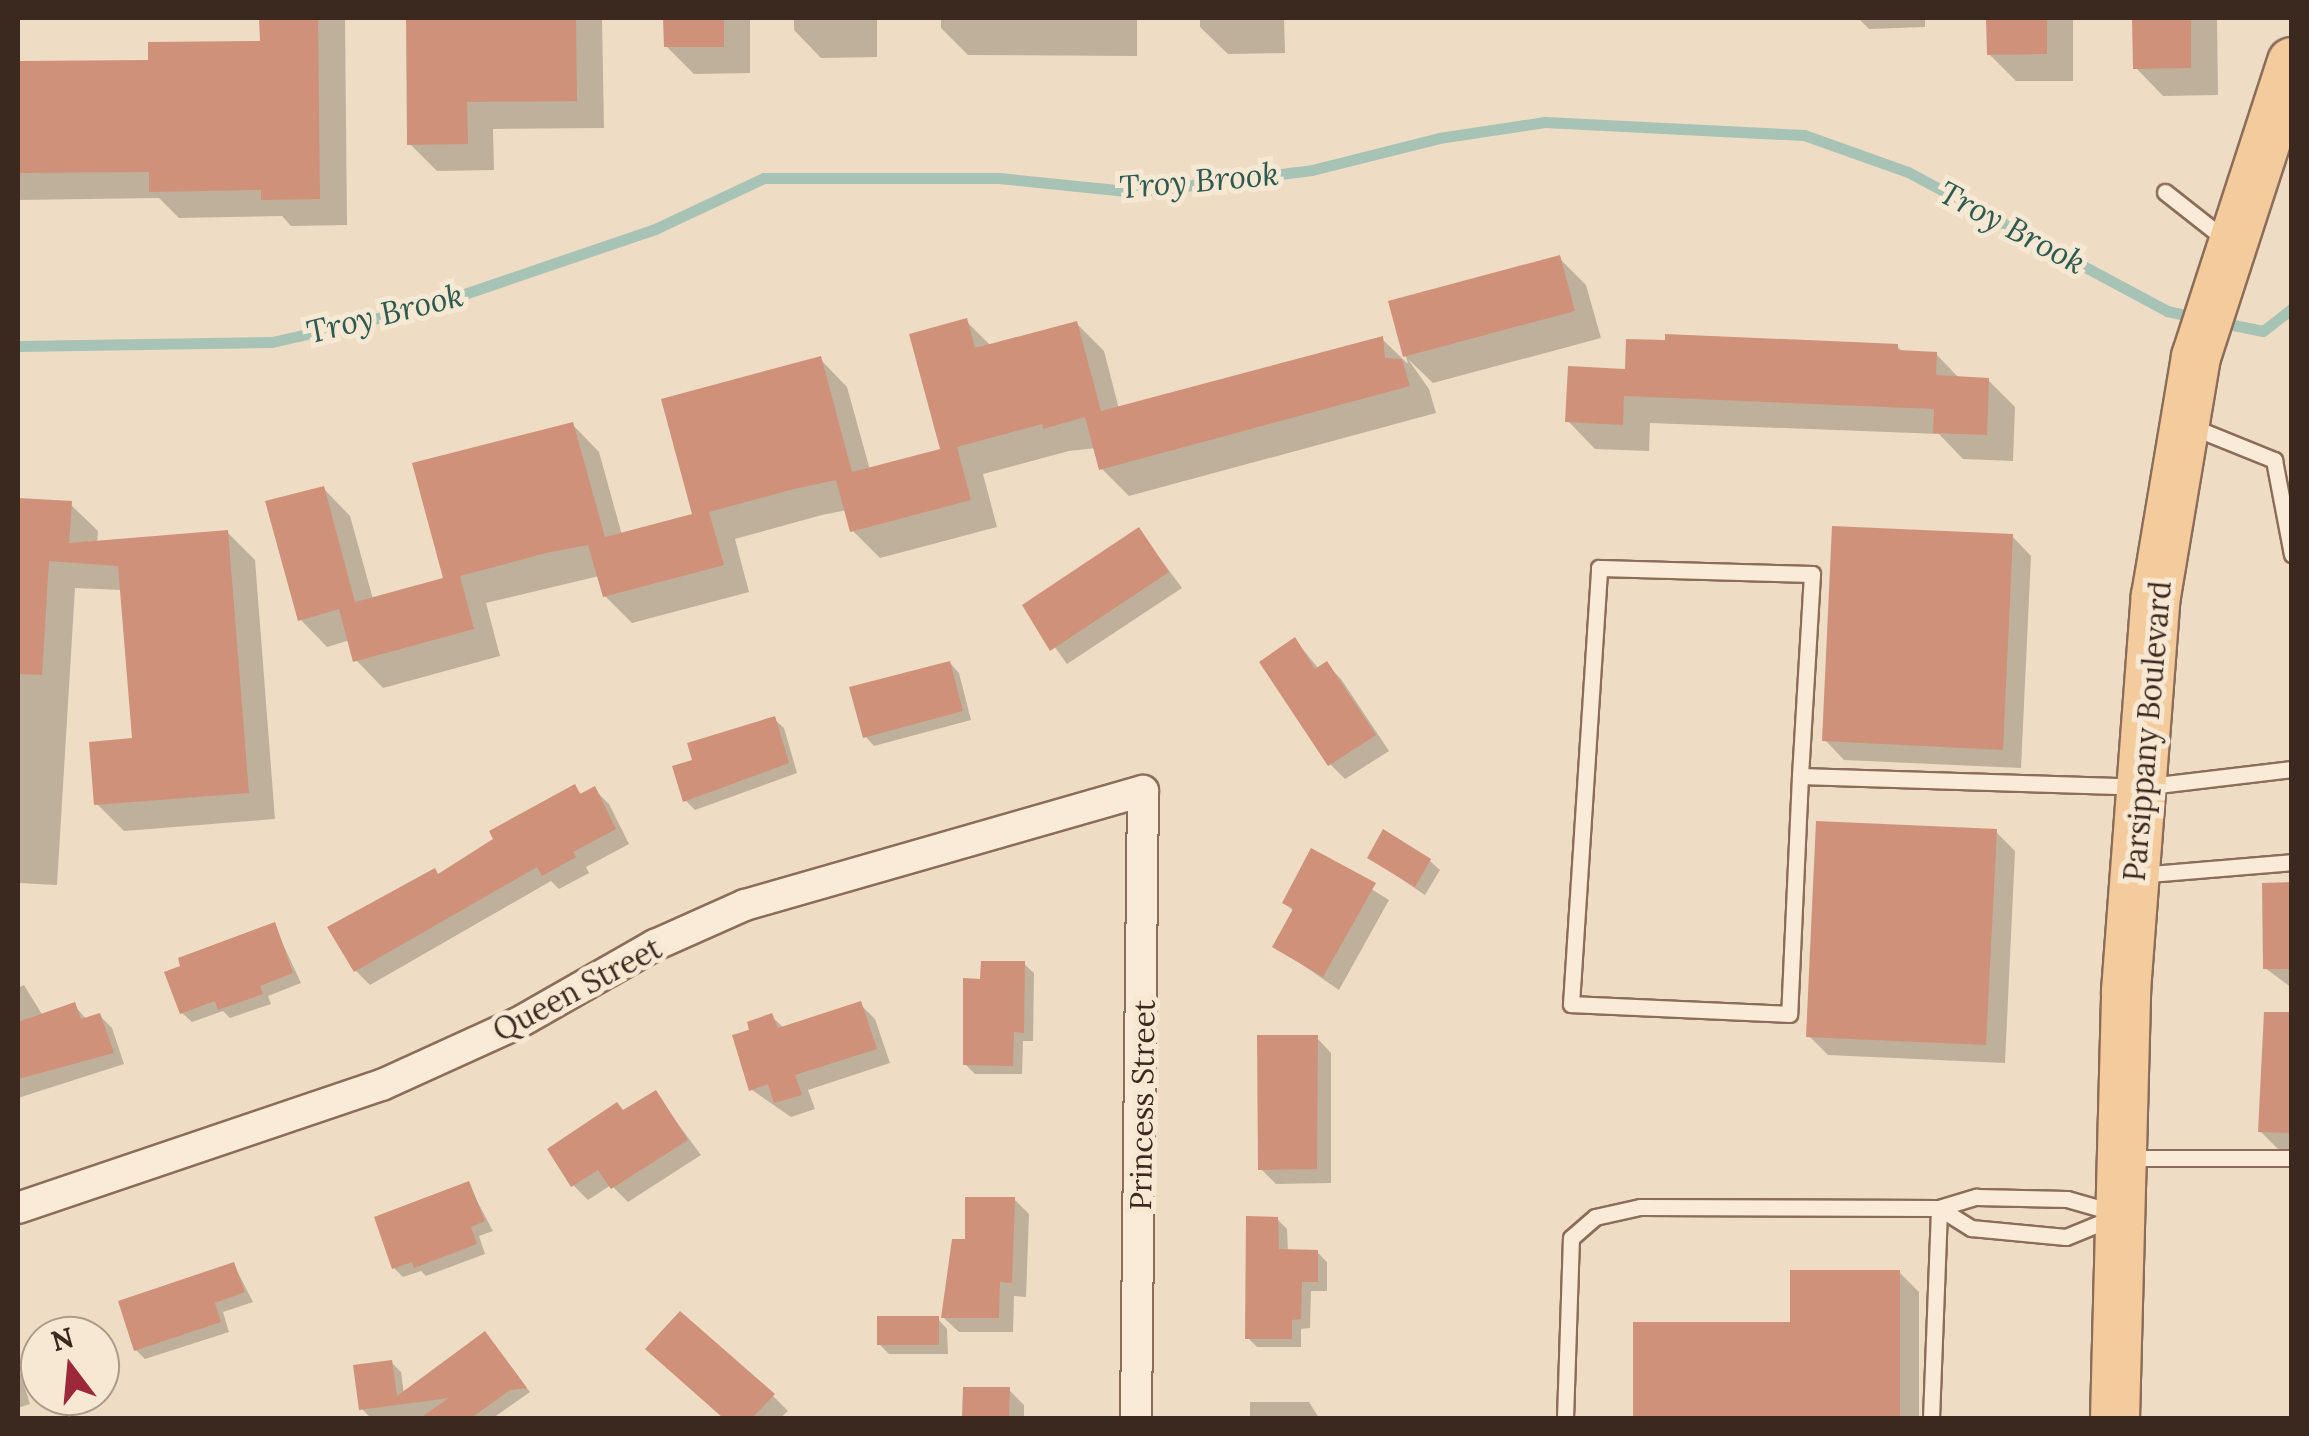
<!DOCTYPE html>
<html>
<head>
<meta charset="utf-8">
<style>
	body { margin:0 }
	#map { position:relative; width:2309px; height:1436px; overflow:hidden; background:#efdcc4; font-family:Lora,serif }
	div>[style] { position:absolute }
	.shadow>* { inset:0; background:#0003 }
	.stream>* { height:11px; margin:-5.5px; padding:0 5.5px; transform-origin:5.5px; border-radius:5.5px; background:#a6c3b6 }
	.building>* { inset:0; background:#cf9179 }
	.roads { filter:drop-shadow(2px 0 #8b6d5a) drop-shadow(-2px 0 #8b6d5a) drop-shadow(0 2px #8b6d5a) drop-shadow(0 -2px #8b6d5a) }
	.lane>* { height:15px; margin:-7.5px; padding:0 7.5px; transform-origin:7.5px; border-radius:7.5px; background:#faebd8 }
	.street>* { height:30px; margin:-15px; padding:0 15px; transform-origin:15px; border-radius:15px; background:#faebd8 }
	.primary>* { height:48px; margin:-24px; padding:0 24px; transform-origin:24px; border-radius:24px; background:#f3cb9c }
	span { translate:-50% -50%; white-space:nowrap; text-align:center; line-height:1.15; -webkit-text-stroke:10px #f7e8d4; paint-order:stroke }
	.street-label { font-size:30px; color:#3b281e }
	.water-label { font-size:32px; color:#2d5b51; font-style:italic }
	.frame { position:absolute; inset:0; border:20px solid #3b281e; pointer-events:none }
	.north { position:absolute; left:20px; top:1316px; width:100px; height:100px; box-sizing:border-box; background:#f7e8d4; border:2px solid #ac9b8b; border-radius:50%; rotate:344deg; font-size:28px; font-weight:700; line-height:40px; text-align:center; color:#3b281e }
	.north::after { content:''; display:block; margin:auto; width:35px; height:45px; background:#9c283a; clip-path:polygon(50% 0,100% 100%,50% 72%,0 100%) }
</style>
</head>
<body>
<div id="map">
	<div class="shadow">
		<div style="clip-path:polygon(262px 18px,345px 18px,347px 225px,291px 226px,282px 216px,179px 218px,159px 198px,18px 200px,18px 64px,150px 63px,262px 44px)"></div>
		<div style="clip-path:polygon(408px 18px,602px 18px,604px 128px,493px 129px,494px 170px,437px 171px,410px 144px)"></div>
		<div style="clip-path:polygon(666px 18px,750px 18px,750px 73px,694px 74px,666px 46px)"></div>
		<div style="clip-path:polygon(794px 18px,877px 18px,877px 57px,821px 58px,794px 30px)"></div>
		<div style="clip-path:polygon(941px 18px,1137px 18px,1137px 56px,968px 55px,941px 28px)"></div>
		<div style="clip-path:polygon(1200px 18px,1284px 18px,1285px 53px,1228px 54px,1200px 27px)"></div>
		<div style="clip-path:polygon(1858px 18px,1925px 18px,1925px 27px,1869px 29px)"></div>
		<div style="clip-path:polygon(1989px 18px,2073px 18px,2073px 81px,2016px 81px,1989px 54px)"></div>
		<div style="clip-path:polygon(2135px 18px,2217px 18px,2218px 95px,2163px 96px,2136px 68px)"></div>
		<div style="clip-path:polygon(1559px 258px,1586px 285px,1601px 338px,1433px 383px,1408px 359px,1429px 389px,1436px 413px,1129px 496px,1101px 468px,1096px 448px,1069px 451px,983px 474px,997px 527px,880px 558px,853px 531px,847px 510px,822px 515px,735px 539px,749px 592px,632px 623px,605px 596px,599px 576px,486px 603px,500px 656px,383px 688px,356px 660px,350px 640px,327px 647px,300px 619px,323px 488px,350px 516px,373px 599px,446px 579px,572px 424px,599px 452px,622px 535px,695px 515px,820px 359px,847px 387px,870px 470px,943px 450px,966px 321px,991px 346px,1076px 323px,1104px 351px,1119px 409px,1382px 339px,1408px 364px,1391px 303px)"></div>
		<div style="clip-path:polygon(1897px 346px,1904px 353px,1936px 354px,1960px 379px,1988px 380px,2015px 407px,2013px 461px,1963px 459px,1939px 434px,1650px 423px,1649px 451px,1595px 449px,1568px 421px,1627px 372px)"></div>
		<div style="clip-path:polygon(18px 501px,70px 504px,98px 531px,97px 543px,227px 532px,255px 560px,275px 819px,124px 831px,97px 804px,134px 741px,122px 590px,75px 588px,57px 885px,18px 883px)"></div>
		<div style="clip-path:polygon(1139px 530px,1182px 588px,1067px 664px,1025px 606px)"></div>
		<div style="clip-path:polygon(2012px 536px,2031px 556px,2021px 768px,1844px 760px,1825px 740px)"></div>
		<div style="clip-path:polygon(1295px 640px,1319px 669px,1326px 664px,1341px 679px,1389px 751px,1345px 779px,1330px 764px)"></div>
		<div style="clip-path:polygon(950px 663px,959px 673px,971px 720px,874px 746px,865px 736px)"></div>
		<div style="clip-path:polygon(774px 719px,784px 728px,797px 773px,695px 810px,685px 800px,695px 762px)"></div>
		<div style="clip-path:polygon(575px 787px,583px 796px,595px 790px,609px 804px,629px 844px,586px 867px,589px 873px,559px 889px,551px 881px,370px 985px,356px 971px,440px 876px)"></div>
		<div style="clip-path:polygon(1996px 832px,2015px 851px,2005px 1063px,1828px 1055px,1809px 1036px)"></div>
		<div style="clip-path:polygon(1312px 852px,1389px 900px,1339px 990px,1275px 946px,1294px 912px,1285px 902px)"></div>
		<div style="clip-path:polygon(1370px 858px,1430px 861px,1440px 870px,1425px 895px)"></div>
		<div style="clip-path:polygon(2292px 885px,2292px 988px,2265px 968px)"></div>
		<div style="clip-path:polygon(274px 925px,301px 983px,268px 996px,271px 1004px,230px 1018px,223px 1011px,192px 1022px,182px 1013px)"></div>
		<div style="clip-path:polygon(1024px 964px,1034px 973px,1033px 1041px,1023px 1041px,1022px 1074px,975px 1074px,965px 1064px,982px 981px)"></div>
		<div style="clip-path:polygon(24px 985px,43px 1016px,74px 1005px,87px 1020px,100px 1016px,112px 1028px,124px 1064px,18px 1098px,18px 988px)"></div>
		<div style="clip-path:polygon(860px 1004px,875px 1019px,890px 1063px,808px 1090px,815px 1109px,791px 1117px,752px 1090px,735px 1037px,772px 1017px,784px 1028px)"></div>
		<div style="clip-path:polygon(2292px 1034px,2292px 1151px,2280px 1151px,2260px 1131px)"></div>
		<div style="clip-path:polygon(1317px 1038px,1331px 1053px,1331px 1183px,1276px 1184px,1261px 1169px)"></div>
		<div style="clip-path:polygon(655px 1093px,701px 1155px,628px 1202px,611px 1185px,588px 1200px,573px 1185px,624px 1112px)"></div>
		<div style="clip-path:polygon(468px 1184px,493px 1231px,479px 1236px,485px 1254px,426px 1276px,421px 1271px,403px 1277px,394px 1268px)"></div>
		<div style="clip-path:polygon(1014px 1199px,1029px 1214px,1026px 1297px,1014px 1296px,1013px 1332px,959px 1332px,944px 1318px,967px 1242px)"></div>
		<div style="clip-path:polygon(1277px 1219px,1287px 1229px,1288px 1252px,1317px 1252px,1327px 1262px,1327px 1291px,1311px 1291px,1310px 1328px,1301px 1329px,1301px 1347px,1257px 1347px,1248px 1338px)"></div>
		<div style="clip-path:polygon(234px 1265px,253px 1302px,223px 1312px,229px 1332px,145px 1359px,136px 1350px)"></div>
		<div style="clip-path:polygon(1899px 1272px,1919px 1292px,1919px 1418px,1635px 1418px,1635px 1325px,1793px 1324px)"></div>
		<div style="clip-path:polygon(680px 1315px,773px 1396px,788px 1411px,780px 1418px,725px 1418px,663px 1364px)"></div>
		<div style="clip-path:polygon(938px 1319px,947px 1329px,948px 1354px,889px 1354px,879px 1344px)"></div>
		<div style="clip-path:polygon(494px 1344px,530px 1392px,493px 1418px,371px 1418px,362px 1409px,391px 1362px,401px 1372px,404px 1394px)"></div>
		<div style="clip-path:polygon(18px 1366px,30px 1404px,18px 1408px)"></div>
		<div style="clip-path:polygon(965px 1390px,1009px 1390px,1024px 1405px,1024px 1418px,964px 1418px)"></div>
		<div style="clip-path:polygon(1250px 1402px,1309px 1402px,1319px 1418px,1250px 1418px)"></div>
	</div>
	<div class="stream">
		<div style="left:2218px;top:322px;width:46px;rotate:11.3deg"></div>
		<div style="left:2263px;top:331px;width:37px;rotate:-38deg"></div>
		<div style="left:18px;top:346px;width:254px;rotate:-0.9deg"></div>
		<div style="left:272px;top:342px;width:158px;rotate:-12.8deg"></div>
		<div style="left:426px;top:307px;width:242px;rotate:-18.8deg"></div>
		<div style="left:655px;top:229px;width:120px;rotate:-25.1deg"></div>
		<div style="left:764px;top:178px;width:235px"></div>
		<div style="left:999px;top:178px;width:138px;rotate:5.8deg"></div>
		<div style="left:1136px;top:192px;width:177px;rotate:-7.1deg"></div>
		<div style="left:1312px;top:170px;width:131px;rotate:-14.1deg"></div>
		<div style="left:1439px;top:138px;width:107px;rotate:-8.6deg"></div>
		<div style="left:1545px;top:122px;width:259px;rotate:2.9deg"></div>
		<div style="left:1804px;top:135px;width:110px;rotate:19.6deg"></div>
		<div style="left:1908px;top:172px;width:294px;rotate:28.2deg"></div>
		<div style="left:2167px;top:311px;width:34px;rotate:12deg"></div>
	</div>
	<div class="building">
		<div style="clip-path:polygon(259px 18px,318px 18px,320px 199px,261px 200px,261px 190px,149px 192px,149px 172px,18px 173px,18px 61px,148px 60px,148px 42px,260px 41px)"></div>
		<div style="clip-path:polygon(406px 18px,576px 18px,577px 101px,467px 102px,468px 144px,407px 145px)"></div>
		<div style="clip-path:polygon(663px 18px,724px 18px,724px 47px,664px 47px)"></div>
		<div style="clip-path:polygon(1986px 18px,2047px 18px,2047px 54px,1987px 55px)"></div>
		<div style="clip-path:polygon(2132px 18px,2191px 18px,2191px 68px,2133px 69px)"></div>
		<div style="clip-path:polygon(1560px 255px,1575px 311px,1403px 357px,1388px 301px)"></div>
		<div style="clip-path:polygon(967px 318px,975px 348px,1077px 321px,1101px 411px,1383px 336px,1385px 358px,1402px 359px,1410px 386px,1099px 470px,1085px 417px,1043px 429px,1042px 424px,957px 447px,971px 500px,850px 532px,836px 480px,794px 489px,709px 512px,724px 565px,603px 597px,588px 545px,546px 553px,460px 576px,474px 629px,353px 662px,339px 609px,298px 621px,265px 501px,324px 486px,355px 602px,443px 578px,412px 463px,573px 422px,605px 537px,692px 514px,661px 399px,821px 356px,852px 472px,940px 449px,909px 334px)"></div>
		<div style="clip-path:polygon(1665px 334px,1898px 344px,1898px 350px,1937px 352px,1936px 375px,1989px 378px,1987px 435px,1933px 433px,1934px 409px,1624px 396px,1623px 425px,1565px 422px,1568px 366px,1625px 369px,1626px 339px,1665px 340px)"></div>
		<div style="clip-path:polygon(18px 498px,72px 501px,69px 543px,228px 530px,249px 793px,94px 805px,89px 742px,132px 738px,118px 566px,49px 561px,42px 675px,18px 674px)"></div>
		<div style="clip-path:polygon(1832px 526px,2013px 534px,2003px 750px,1822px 741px)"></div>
		<div style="clip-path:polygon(1139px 527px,1169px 572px,1050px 651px,1022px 605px)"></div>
		<div style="clip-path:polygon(1295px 637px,1315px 669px,1327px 661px,1376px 735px,1328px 766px,1259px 662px)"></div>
		<div style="clip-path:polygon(950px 661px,963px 711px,863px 738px,849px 687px)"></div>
		<div style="clip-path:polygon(775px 716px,789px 763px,683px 802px,672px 766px,692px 760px,687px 743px)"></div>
		<div style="clip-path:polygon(575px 784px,580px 794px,595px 786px,616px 829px,573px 852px,576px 857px,542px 876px,537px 867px,354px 972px,327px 927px,435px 868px,438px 874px,493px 839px,489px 831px)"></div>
		<div style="clip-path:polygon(1816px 821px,1997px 829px,1986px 1045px,1806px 1037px)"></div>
		<div style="clip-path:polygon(1383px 829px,1431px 859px,1415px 887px,1367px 858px)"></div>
		<div style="clip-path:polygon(1311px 848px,1376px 883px,1323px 977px,1272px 947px,1293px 909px,1282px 903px)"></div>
		<div style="clip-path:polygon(2292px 882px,2292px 969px,2263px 969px,2262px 883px)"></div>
		<div style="clip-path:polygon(275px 922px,293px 973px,260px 986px,263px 994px,218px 1010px,215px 1001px,180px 1014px,164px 972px,180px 966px,178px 958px)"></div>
		<div style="clip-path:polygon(981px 961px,1025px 961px,1024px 1033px,1014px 1032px,1013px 1066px,963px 1065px,963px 978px,980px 979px)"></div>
		<div style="clip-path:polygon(861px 1001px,877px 1049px,795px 1075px,802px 1095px,774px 1103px,768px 1084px,749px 1091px,732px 1035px,749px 1030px,747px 1022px,772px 1013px,778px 1028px)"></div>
		<div style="clip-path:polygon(75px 1002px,81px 1019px,100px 1013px,114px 1053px,18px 1079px,18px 1022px)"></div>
		<div style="clip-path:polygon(2264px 1012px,2292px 1012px,2292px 1133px,2258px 1132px)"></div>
		<div style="clip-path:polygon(1257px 1035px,1318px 1035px,1317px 1169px,1258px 1170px)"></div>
		<div style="clip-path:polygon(656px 1090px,688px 1140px,611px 1189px,598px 1170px,571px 1187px,547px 1149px,617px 1102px,623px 1110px)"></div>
		<div style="clip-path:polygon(469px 1181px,485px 1221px,471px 1227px,477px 1244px,414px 1268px,412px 1262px,392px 1269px,374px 1217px)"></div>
		<div style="clip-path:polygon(965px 1197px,1015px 1197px,1012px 1283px,1000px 1282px,999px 1318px,941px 1318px,952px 1239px,965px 1239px)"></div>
		<div style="clip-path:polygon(1246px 1216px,1278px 1217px,1279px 1249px,1318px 1250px,1318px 1282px,1302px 1282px,1301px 1319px,1292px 1320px,1292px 1339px,1245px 1339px)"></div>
		<div style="clip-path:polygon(234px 1262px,245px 1292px,215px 1303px,221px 1322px,134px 1351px,118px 1301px)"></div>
		<div style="clip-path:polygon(1790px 1270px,1900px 1270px,1900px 1418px,1633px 1418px,1633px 1322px,1790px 1322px)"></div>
		<div style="clip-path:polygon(680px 1311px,775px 1394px,752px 1418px,723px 1418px,645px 1349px)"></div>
		<div style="clip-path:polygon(877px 1316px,939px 1316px,939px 1345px,877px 1345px)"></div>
		<div style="clip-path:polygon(485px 1331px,527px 1388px,510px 1390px,471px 1418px,420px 1418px,449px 1398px,359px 1410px,353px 1365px,392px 1360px,397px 1396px)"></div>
		<div style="clip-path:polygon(963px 1387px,1010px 1387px,1009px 1418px,962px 1418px)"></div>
	</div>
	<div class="roads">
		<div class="lane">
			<div style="left:2165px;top:192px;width:78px;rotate:38.2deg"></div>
			<div style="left:2190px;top:426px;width:91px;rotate:22deg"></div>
			<div style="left:2274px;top:460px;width:96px;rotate:79.2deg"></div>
			<div style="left:1800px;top:776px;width:238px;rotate:92.6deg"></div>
			<div style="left:1789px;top:1014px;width:218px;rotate:-177.4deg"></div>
			<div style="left:1571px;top:1004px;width:437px;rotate:-86.3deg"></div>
			<div style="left:1599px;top:568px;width:213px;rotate:1.6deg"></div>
			<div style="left:1812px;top:574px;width:202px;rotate:93.4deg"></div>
			<div style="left:1800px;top:776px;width:341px;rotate:1.8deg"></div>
			<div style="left:2141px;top:787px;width:152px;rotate:-6.8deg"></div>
			<div style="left:2138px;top:875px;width:155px;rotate:-4.8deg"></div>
			<div style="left:2126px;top:1158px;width:166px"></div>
			<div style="left:1565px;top:1418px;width:180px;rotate:-88.1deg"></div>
			<div style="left:1571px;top:1238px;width:32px;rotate:-41deg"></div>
			<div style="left:1595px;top:1217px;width:46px;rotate:-12.5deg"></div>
			<div style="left:1640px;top:1207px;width:299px;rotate:0.2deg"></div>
			<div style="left:1939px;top:1208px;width:39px;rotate:-17deg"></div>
			<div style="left:1976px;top:1197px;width:91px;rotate:1.3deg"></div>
			<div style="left:2067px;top:1199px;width:51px;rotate:15.9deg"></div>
			<div style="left:1931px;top:1418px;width:210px;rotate:-87.8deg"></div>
			<div style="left:1939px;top:1208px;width:38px;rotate:32deg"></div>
			<div style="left:1971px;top:1228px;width:95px;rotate:5.4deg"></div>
			<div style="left:2066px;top:1237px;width:50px;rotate:-22.4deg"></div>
		</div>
		<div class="street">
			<div style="left:18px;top:1208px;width:384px;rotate:-18.7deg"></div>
			<div style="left:382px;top:1085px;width:149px;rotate:-24.5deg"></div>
			<div style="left:518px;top:1023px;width:158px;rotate:-29.7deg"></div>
			<div style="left:655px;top:945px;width:98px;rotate:-24deg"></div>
			<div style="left:745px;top:905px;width:414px;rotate:-16deg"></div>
			<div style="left:1143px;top:791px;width:627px;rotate:90.64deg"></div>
		</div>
		<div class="primary">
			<div style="left:2115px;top:1418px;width:427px;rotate:-88.5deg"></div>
			<div style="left:2126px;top:991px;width:396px;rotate:-85.7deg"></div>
			<div style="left:2156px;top:596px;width:242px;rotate:-80.5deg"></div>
			<div style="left:2196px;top:357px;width:310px;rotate:-72deg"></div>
		</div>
	</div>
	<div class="street-label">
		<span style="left:2147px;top:731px;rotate:-85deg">Parsippany Boulevard</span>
		<span style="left:577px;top:989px;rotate:-28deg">Queen Street</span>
		<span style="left:1142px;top:1105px;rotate:-89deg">Princess Street</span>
	</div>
	<div class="water-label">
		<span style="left:1199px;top:181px;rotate:-5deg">Troy Brook</span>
		<span style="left:2012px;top:228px;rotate:28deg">Troy Brook</span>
		<span style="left:385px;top:314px;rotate:-14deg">Troy Brook</span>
	</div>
	<div class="frame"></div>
	<div class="north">N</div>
</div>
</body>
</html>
